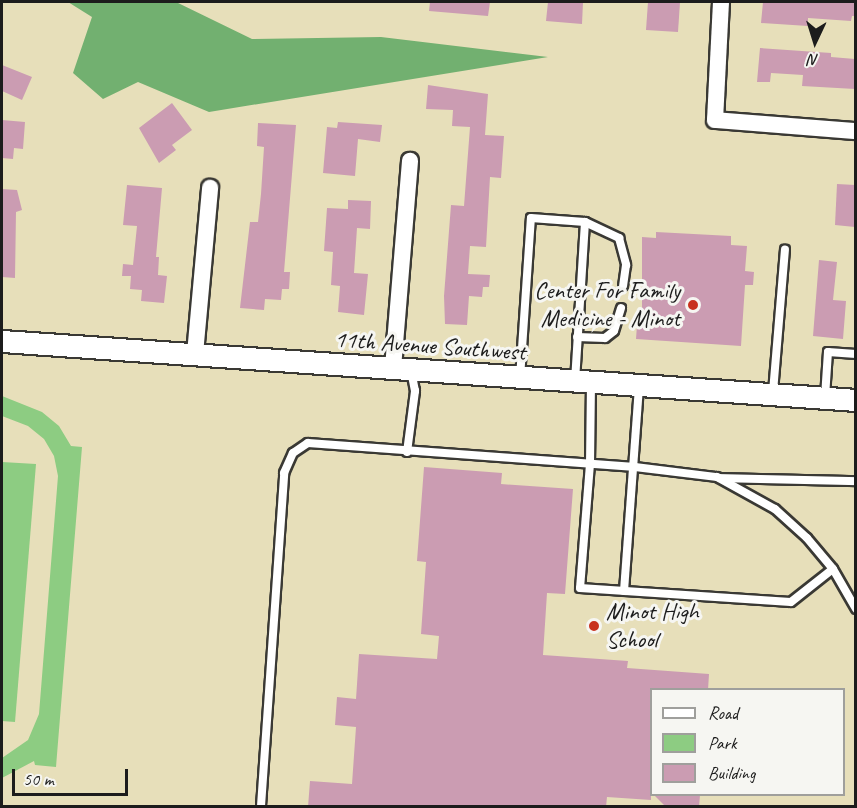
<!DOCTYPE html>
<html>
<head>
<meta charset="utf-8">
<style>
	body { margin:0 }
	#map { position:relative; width:857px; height:808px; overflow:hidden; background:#e7dfba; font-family:Caveat,sans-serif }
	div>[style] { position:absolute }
	.green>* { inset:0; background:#8dcc82 }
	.forest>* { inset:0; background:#72b070 }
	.building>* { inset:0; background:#cb9cb2 }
	.roads { filter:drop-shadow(2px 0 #3a3934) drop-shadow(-2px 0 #3a3934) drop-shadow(0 2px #3a3934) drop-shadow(0 -2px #3a3934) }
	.service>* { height:8px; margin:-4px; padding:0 4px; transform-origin:4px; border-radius:4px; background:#fff }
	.minor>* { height:16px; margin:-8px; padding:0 8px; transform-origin:8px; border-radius:8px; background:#fff }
	.tertiary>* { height:21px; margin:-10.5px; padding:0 10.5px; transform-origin:10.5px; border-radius:10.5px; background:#fff }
	.dots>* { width:16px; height:16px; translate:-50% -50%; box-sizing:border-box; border:3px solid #f6f6f2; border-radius:50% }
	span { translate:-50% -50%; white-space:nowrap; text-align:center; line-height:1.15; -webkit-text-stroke:6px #f6f6f2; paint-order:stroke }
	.poi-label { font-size:24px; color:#1c1c1c }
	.right { translate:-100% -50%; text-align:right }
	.left { translate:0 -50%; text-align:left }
	.street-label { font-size:24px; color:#1c1c1c }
	.frame { position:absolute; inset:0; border:3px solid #1c1c1c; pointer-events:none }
	.legend { position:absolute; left:650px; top:688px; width:195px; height:108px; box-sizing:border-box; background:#f6f6f2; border:2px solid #9f9f9c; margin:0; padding:8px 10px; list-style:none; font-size:18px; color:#1c1c1c }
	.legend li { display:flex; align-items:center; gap:12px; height:30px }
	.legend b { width:30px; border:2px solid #9f9f9c }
	.north { position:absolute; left:785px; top:12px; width:60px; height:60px; -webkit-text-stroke:4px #f6f6f2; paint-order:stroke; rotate:184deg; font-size:16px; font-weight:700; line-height:24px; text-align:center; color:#1c1c1c }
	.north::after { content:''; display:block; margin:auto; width:21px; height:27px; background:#1c1c1c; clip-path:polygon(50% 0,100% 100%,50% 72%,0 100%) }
	.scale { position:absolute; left:12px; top:769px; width:116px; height:27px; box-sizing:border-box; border:3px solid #1c1c1c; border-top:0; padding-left:8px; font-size:18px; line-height:21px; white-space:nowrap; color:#1c1c1c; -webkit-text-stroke:4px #f6f6f2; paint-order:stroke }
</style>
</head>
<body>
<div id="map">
	<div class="green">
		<div style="clip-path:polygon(2px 396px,42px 412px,59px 426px,71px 446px,82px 447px,56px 767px,35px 765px,34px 761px,2px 778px,2px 758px,28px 740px,39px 714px,58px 476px,54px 456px,44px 439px,28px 426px,2px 416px)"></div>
		<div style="clip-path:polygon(2px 462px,36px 464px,15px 722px,2px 721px)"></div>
	</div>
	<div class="forest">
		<div style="clip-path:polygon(68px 2px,176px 2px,252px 39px,381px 37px,548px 57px,209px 112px,138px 82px,103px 99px,73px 73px,92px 17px)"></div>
	</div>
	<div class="building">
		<div style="clip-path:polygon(430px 2px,490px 2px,488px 16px,429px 11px)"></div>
		<div style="clip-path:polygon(548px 2px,583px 2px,582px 24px,546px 21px)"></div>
		<div style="clip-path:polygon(648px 2px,680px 2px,678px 32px,646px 30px)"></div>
		<div style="clip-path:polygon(763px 2px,855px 2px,855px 16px,852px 16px,851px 21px,808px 18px,808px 26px,761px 23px)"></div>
		<div style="clip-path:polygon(760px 48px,831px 53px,831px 57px,855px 59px,855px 89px,802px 86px,803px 75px,771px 73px,770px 82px,757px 82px)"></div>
		<div style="clip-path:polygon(2px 65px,32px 77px,22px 100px,2px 91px)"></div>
		<div style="clip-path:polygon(428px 85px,488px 94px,485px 135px,504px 136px,501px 178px,490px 177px,486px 247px,470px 246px,468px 274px,490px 275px,489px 287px,483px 287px,482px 297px,469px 296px,467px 325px,445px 324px,444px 296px,451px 205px,464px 206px,470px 127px,452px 126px,453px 110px,426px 109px)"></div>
		<div style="clip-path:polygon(172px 103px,192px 130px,172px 145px,176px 150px,159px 163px,139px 128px)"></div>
		<div style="clip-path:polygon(2px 120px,25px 122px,23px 149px,14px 148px,13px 159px,2px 158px)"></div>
		<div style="clip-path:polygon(338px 122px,382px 125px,380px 142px,358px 139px,355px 176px,323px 173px,327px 127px,337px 128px)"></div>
		<div style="clip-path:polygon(258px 123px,296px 125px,284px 272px,290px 272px,289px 289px,282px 289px,281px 300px,265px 299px,264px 310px,240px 308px,250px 222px,258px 222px,261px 194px,264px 147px,257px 146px)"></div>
		<div style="clip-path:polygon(837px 184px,855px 185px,855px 227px,835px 225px)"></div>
		<div style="clip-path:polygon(127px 185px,162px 188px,156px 257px,159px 257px,158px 275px,167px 276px,164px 303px,141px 301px,142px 290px,130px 289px,131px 276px,122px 276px,123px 264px,133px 265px,137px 226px,123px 225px)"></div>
		<div style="clip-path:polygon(2px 189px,17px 190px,22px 210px,16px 212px,15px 278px,2px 277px)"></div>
		<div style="clip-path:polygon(348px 200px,371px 201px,370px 229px,357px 228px,354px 273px,368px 274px,364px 315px,338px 312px,340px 286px,331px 285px,333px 252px,324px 251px,327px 208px,348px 209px)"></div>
		<div style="clip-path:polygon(656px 232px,731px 236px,731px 245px,747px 246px,745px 271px,754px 272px,753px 285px,745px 285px,741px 346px,636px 339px,637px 325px,642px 325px,642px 237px,656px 238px)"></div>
		<div style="clip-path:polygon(819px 260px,837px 262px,833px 300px,846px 301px,843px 339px,813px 336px)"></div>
		<div style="clip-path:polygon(424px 467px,502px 473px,501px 484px,573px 489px,565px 594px,547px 593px,543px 655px,628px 661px,627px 668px,709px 674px,708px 690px,651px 690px,651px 800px,607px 797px,606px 807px,308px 807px,310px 781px,352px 784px,356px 727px,335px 725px,337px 697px,356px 699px,359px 654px,437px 659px,439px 636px,421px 634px,426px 562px,417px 561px)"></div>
		<div style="clip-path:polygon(654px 795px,700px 795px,699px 807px,666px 807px)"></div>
	</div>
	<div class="roads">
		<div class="service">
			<div style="left:585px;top:222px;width:38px;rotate:25deg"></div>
			<div style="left:619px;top:238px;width:28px;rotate:75deg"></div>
			<div style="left:626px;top:265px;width:21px;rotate:98deg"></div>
			<div style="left:577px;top:337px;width:28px;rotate:2deg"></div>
			<div style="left:605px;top:338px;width:11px;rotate:-38deg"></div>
			<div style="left:614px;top:331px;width:24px;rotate:-73deg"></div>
			<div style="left:520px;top:378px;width:160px;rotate:-86.1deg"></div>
			<div style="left:531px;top:218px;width:54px;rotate:4.2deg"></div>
			<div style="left:585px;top:222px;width:159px;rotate:93.6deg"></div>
			<div style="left:591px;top:383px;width:81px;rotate:90.7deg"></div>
			<div style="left:590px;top:464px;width:124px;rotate:94.6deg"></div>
			<div style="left:580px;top:588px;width:211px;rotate:3.8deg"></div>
			<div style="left:791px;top:602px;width:53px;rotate:-38.2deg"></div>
			<div style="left:773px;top:392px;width:143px;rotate:-85.2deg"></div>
			<div style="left:825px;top:397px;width:45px;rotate:-86.2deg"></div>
			<div style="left:828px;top:352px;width:28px;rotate:4deg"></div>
			<div style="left:407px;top:452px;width:62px;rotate:-82.5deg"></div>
			<div style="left:415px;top:391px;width:20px;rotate:-101deg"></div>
			<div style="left:720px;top:478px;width:136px;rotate:1.3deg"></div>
			<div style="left:624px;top:591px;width:206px;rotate:-85.8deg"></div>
			<div style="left:261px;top:806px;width:334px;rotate:-86deg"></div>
			<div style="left:284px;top:473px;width:22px;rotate:-66deg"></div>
			<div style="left:293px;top:453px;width:18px;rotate:-34deg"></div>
			<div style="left:308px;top:443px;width:328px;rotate:4.2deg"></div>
			<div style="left:635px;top:467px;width:83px;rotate:7deg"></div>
			<div style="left:717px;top:477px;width:66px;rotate:28.9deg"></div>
			<div style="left:775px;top:509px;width:43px;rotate:42.2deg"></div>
			<div style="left:807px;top:538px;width:40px;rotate:50deg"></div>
			<div style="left:833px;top:569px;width:46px;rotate:60.1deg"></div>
		</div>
		<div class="minor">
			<div style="left:721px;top:2px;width:118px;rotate:92.9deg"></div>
			<div style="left:715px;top:120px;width:141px;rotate:4.5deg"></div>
			<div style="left:195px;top:354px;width:167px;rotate:-84.8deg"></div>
			<div style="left:393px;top:368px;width:208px;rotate:-85.3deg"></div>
		</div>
		<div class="tertiary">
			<div style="left:2px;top:341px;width:856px;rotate:3.95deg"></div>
		</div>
	</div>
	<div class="dots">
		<div style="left:693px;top:305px;background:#c8321e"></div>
		<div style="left:594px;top:626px;background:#c8321e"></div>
	</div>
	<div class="poi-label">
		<span class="right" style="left:680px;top:305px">Center For Family<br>Medicine - Minot</span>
		<span class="left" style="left:606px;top:626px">Minot High<br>School</span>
	</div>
	<div class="street-label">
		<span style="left:430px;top:346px;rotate:4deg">11th Avenue Southwest</span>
	</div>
	<div class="frame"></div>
	<ul class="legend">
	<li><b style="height:8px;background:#fff"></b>Road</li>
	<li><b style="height:16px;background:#8dcc82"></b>Park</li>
	<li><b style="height:16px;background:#cb9cb2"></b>Building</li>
	</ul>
	<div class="north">N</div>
	<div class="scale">50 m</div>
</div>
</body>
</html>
